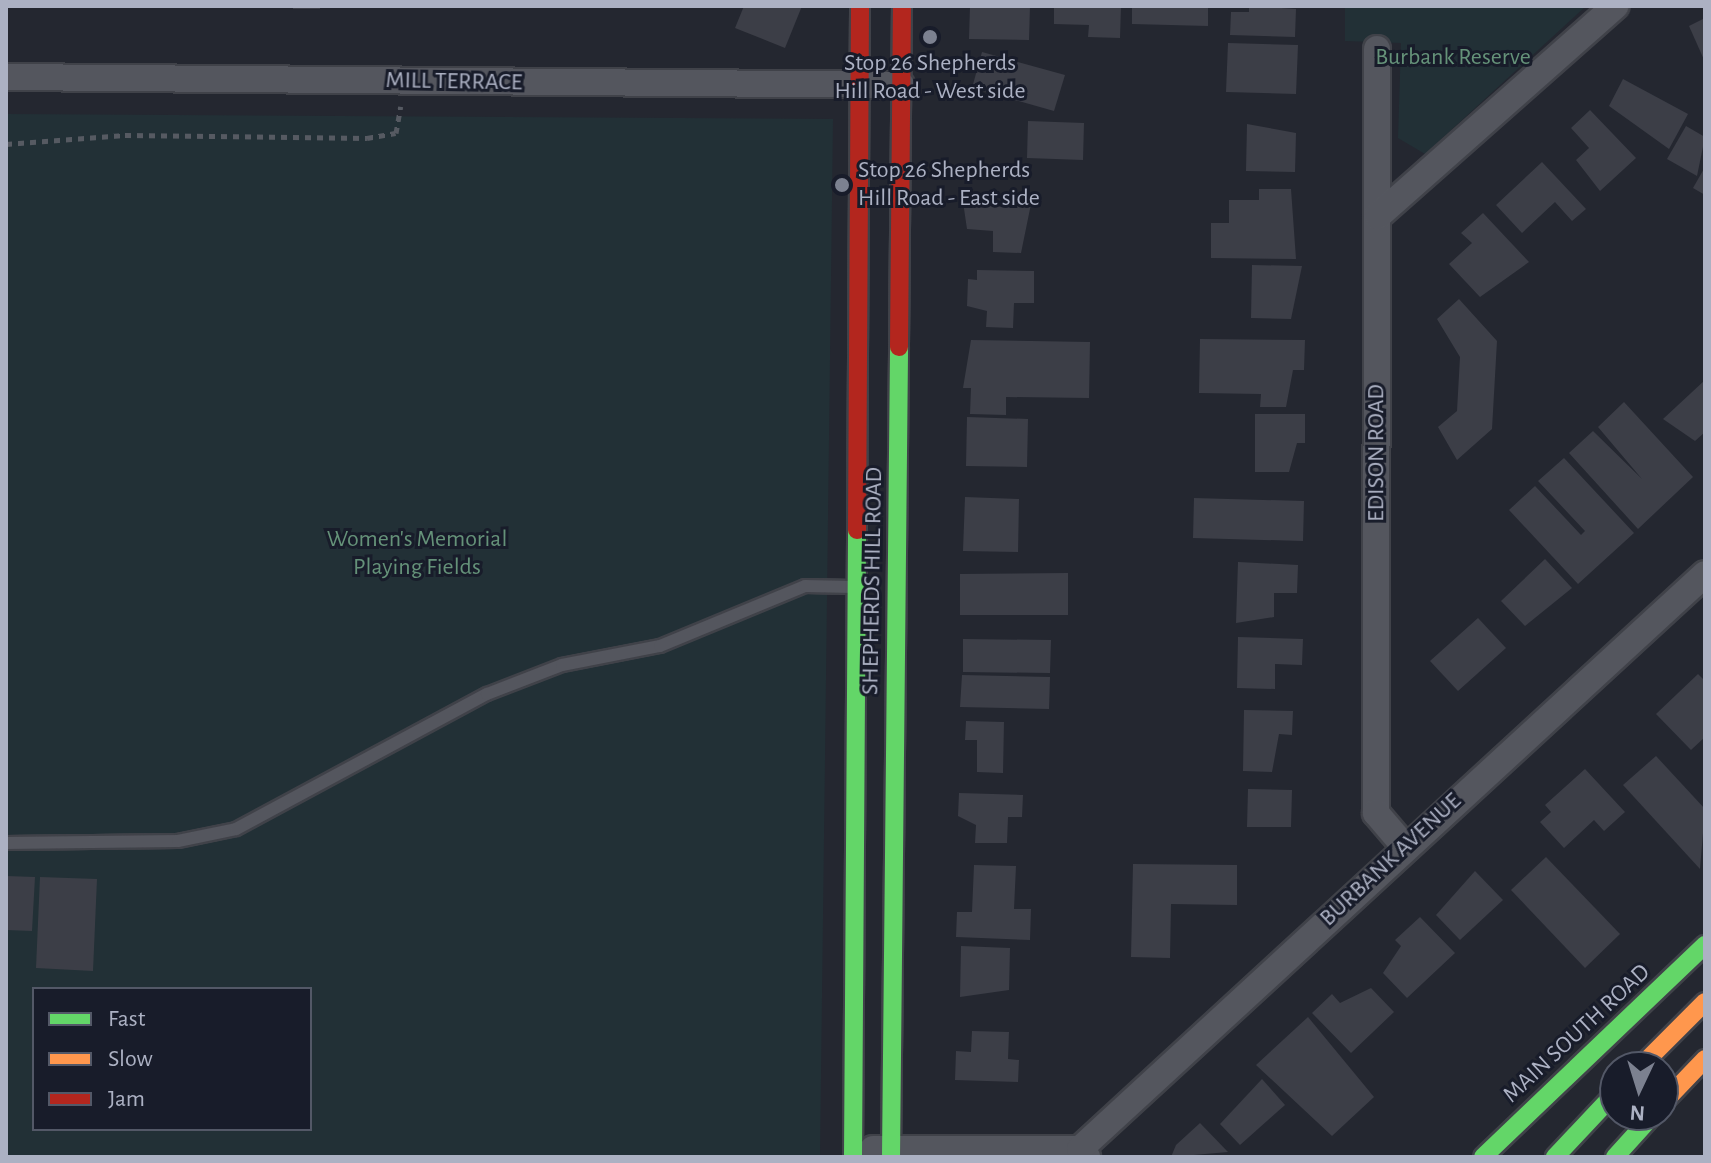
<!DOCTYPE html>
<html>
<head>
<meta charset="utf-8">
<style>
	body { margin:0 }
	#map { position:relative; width:1711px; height:1163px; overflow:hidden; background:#242730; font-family:"Alegreya Sans",sans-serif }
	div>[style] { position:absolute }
	.green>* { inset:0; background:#223036 }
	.building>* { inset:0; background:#3c3e47 }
	.path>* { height:5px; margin-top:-2.5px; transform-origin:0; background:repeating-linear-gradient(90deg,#565a62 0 6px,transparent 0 12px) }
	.roads { filter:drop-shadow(2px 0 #404249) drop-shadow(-2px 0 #404249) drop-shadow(0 2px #404249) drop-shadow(0 -2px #404249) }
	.lane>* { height:12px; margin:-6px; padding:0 6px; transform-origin:6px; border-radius:6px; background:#54565e }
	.street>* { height:26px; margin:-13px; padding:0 13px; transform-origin:13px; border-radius:13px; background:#54565e }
	.fast>* { height:18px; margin:-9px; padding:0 9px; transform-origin:9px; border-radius:9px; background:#63d668 }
	.slow>* { height:18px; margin:-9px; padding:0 9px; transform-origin:9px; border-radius:9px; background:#ff974d }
	.jam>* { height:18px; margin:-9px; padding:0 9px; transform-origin:9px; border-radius:9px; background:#b3261e }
	.dots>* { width:22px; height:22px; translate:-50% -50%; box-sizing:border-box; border:4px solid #181c2a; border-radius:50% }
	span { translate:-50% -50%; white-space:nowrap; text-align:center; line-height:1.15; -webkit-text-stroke:6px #181c2a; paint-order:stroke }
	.park-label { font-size:24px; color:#659279 }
	.poi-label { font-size:24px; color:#acb1c3 }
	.left { translate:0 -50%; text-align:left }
	.street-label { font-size:24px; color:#acb1c3 }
	.frame { position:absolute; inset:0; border:8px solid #acb1c3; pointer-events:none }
	.legend { position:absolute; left:32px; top:987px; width:280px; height:144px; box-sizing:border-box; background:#181c2a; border:2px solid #535867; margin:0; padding:10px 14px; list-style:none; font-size:24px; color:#acb1c3 }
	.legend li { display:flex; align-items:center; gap:16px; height:40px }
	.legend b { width:40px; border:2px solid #535867 }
	.north { position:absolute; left:1599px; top:1051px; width:80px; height:80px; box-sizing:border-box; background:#181c2a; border:2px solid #535867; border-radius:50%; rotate:184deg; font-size:22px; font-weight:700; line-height:32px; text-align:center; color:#acb1c3 }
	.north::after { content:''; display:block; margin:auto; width:28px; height:36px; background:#7c8190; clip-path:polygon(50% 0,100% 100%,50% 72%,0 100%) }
</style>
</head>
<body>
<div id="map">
	<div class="green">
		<div style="clip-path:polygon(1345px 6px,1586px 6px,1425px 154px,1398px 138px,1401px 43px,1345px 41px)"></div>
		<div style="clip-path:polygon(evenodd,6px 114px,833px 119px,820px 1157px,6px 1157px,6px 114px,34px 989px,310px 989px,310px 1129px,34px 1129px,34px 989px)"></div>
	</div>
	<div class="building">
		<div style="clip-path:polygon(293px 6px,320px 6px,320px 9px,293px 9px)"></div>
		<div style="clip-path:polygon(744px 6px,802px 6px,785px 48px,735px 28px)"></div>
		<div style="clip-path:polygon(970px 6px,1030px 6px,1029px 40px,969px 39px)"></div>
		<div style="clip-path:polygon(1054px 6px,1121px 6px,1120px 38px,1088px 37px,1089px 25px,1054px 24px)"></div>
		<div style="clip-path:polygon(1132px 6px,1208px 6px,1208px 26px,1132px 24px)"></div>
		<div style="clip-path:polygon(1249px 6px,1296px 9px,1295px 37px,1230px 35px,1231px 12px,1249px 12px)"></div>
		<div style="clip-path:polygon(1705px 18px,1705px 62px,1689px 26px)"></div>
		<div style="clip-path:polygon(1228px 43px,1298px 45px,1296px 94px,1226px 92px)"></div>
		<div style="clip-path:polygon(982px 52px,1065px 75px,1054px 111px,972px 88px)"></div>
		<div style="clip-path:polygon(1623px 79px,1688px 114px,1669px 149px,1609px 106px)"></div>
		<div style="clip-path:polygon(1590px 110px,1636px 158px,1600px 191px,1576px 160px,1589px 148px,1571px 128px)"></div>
		<div style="clip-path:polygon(1028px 121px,1084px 123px,1083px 160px,1027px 158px)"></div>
		<div style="clip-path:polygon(1247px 124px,1296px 133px,1295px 172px,1246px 171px)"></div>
		<div style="clip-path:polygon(1686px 126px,1705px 137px,1697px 176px,1667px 159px)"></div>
		<div style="clip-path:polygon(1542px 162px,1586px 209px,1572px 221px,1555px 202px,1522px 233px,1496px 205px)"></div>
		<div style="clip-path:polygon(1705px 167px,1705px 195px,1693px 188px)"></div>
		<div style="clip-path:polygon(1259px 189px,1291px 189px,1296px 259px,1211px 258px,1211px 223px,1229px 223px,1229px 200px,1259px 200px)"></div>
		<div style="clip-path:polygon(963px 202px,1031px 204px,1021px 253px,993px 252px,993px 231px,967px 229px)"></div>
		<div style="clip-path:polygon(1483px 213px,1529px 262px,1480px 297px,1449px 264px,1472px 243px,1461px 233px)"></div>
		<div style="clip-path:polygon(1252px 265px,1302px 266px,1291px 319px,1251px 318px)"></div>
		<div style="clip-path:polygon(977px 270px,1034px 271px,1034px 303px,1014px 303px,1013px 328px,986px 327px,987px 311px,967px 306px,968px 279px,977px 280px)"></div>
		<div style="clip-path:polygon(1459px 299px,1497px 341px,1492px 429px,1457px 460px,1438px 427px,1457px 411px,1460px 357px,1437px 319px)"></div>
		<div style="clip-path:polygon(1200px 339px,1305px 340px,1304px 370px,1293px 370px,1286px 407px,1260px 407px,1261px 394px,1199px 393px)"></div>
		<div style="clip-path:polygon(971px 340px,1090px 342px,1089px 398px,1006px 397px,1006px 415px,970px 414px,971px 388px,963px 388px)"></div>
		<div style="clip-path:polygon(1705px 380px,1705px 432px,1695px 441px,1663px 419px)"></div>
		<div style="clip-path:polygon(1624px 402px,1693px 477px,1638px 529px,1569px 453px,1593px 431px,1642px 479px,1598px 427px)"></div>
		<div style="clip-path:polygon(1255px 414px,1305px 414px,1305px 443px,1297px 443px,1289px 472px,1255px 472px)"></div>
		<div style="clip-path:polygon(967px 417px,1028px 419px,1027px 467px,966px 466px)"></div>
		<div style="clip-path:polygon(1564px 458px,1634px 533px,1578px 584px,1509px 510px,1535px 486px,1581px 535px,1585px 531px,1538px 481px)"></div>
		<div style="clip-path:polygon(965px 497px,1019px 499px,1018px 552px,963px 551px)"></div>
		<div style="clip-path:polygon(1194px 498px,1304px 501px,1303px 541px,1193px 538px)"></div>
		<div style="clip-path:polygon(1545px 559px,1572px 588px,1525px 626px,1501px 601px)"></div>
		<div style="clip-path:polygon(1238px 562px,1298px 565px,1297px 593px,1274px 593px,1274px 617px,1236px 623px)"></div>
		<div style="clip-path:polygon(1068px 573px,1068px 615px,960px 615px,960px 574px)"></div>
		<div style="clip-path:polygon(1478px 618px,1506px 648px,1458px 691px,1430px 661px)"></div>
		<div style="clip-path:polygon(1238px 637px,1303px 639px,1302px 665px,1275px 664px,1275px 689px,1237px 688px)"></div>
		<div style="clip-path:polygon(963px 639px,1051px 640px,1050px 673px,963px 672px)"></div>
		<div style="clip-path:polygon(1698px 674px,1705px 681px,1705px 737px,1691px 750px,1656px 714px)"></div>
		<div style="clip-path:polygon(962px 675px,1050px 677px,1049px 709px,960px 707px)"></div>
		<div style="clip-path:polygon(1244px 710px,1293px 711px,1292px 735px,1279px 734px,1272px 772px,1243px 771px)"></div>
		<div style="clip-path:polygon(966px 721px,1004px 722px,1003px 773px,977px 772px,977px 740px,965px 740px)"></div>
		<div style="clip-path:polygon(1656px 756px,1705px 809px,1700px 869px,1623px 785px)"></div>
		<div style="clip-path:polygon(1585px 769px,1625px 812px,1604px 831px,1594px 820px,1564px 848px,1540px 822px,1551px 812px,1545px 805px)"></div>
		<div style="clip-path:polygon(1248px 789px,1292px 790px,1291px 827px,1247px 827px)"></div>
		<div style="clip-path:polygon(959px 793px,1023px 795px,1022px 817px,1008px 817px,1007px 843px,975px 843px,976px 825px,958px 816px)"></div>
		<div style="clip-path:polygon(1546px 857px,1620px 934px,1585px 968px,1511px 890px)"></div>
		<div style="clip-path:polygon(1133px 864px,1237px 865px,1237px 905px,1171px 904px,1170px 958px,1131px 957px)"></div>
		<div style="clip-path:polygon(974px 865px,1016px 866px,1014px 909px,1031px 909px,1030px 940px,956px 937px,957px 912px,972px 912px)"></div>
		<div style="clip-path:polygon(1475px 871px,1503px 900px,1460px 940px,1436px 915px)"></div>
		<div style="clip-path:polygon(6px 876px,35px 877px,32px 931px,6px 930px)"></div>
		<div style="clip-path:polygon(40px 877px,97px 879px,93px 971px,36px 968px)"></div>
		<div style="clip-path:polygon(1420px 917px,1455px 953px,1407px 998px,1383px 973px,1401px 946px,1395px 940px)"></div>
		<div style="clip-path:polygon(961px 946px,1010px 948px,1009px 990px,960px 997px)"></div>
		<div style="clip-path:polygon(1371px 988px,1394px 1012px,1351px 1053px,1312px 1013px,1332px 994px,1340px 1003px)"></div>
		<div style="clip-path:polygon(1308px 1017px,1374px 1097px,1332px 1136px,1256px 1065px)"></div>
		<div style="clip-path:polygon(972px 1031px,1009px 1032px,1008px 1059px,1019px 1060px,1018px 1082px,955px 1080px,956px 1051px,971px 1052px)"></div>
		<div style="clip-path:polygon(1262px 1079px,1285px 1105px,1240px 1145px,1220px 1124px)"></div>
		<div style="clip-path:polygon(1200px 1123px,1228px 1152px,1171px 1157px,1176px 1145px)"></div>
	</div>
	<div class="path">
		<div style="left:6px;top:144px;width:119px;rotate:-4.3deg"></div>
		<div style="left:125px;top:135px;width:242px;rotate:0.7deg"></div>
		<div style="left:367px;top:138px;width:29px;rotate:-10deg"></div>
		<div style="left:396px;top:133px;width:27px;rotate:-80deg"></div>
	</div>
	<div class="roads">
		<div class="lane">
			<div style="left:6px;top:843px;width:172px;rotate:-0.7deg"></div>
			<div style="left:178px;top:841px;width:59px;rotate:-11.7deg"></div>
			<div style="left:236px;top:829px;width:285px;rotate:-28.3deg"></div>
			<div style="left:487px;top:694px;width:80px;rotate:-21.1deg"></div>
			<div style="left:562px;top:665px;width:100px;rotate:-11deg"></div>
			<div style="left:660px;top:646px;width:157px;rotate:-22.5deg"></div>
			<div style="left:805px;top:586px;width:48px;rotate:1.2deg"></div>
		</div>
		<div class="street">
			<div style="left:1377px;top:49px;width:764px;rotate:90.07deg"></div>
			<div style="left:1376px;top:813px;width:45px;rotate:49.5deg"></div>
			<div style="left:6px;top:77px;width:895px;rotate:0.51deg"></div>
			<div style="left:1378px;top:216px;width:317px;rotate:-41.5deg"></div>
			<div style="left:873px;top:1149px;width:207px"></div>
			<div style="left:1080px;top:1149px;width:11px;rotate:49deg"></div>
			<div style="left:1080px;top:1149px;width:849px;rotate:-42.61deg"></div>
		</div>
		<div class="fast">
			<div style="left:853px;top:1157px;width:627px;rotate:-89.63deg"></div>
			<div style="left:891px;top:1157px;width:810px;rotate:-89.43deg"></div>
			<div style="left:1483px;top:1157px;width:307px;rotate:-43.7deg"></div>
			<div style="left:1555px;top:1157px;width:88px;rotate:-46.8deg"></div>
			<div style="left:1615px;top:1157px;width:57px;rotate:-47.9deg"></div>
		</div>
		<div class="slow">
			<div style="left:1640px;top:1067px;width:92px;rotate:-45deg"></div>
			<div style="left:1663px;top:1103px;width:61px;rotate:-46.3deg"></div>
		</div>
		<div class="jam">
			<div style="left:899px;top:347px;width:341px;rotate:-89.5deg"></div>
			<div style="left:857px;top:530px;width:524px;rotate:-89.67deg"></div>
		</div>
	</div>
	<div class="dots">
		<div style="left:930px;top:37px;background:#7c8190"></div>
		<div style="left:842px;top:185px;background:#7c8190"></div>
	</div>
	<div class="park-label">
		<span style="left:1453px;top:58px">Burbank Reserve</span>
		<span style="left:417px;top:554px">Women's Memorial<br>Playing Fields</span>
	</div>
	<div class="poi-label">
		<span style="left:930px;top:78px">Stop 26 Shepherds<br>Hill Road - West side</span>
		<span class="left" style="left:858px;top:185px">Stop 26 Shepherds<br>Hill Road - East side</span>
	</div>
	<div class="street-label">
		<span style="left:454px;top:82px;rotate:1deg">MILL TERRACE</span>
		<span style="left:1377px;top:453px;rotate:-90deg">EDISON ROAD</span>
		<span style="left:873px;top:581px;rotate:-89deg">SHEPHERDS HILL ROAD</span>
		<span style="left:1391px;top:860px;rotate:-43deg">BURBANK AVENUE</span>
		<span style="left:1577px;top:1034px;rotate:-43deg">MAIN SOUTH ROAD</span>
	</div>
	<div class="frame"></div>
	<ul class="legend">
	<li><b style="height:10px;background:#63d668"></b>Fast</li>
	<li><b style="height:10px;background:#ff974d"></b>Slow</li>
	<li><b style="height:10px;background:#b3261e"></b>Jam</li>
	</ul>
	<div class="north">N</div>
</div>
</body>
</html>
